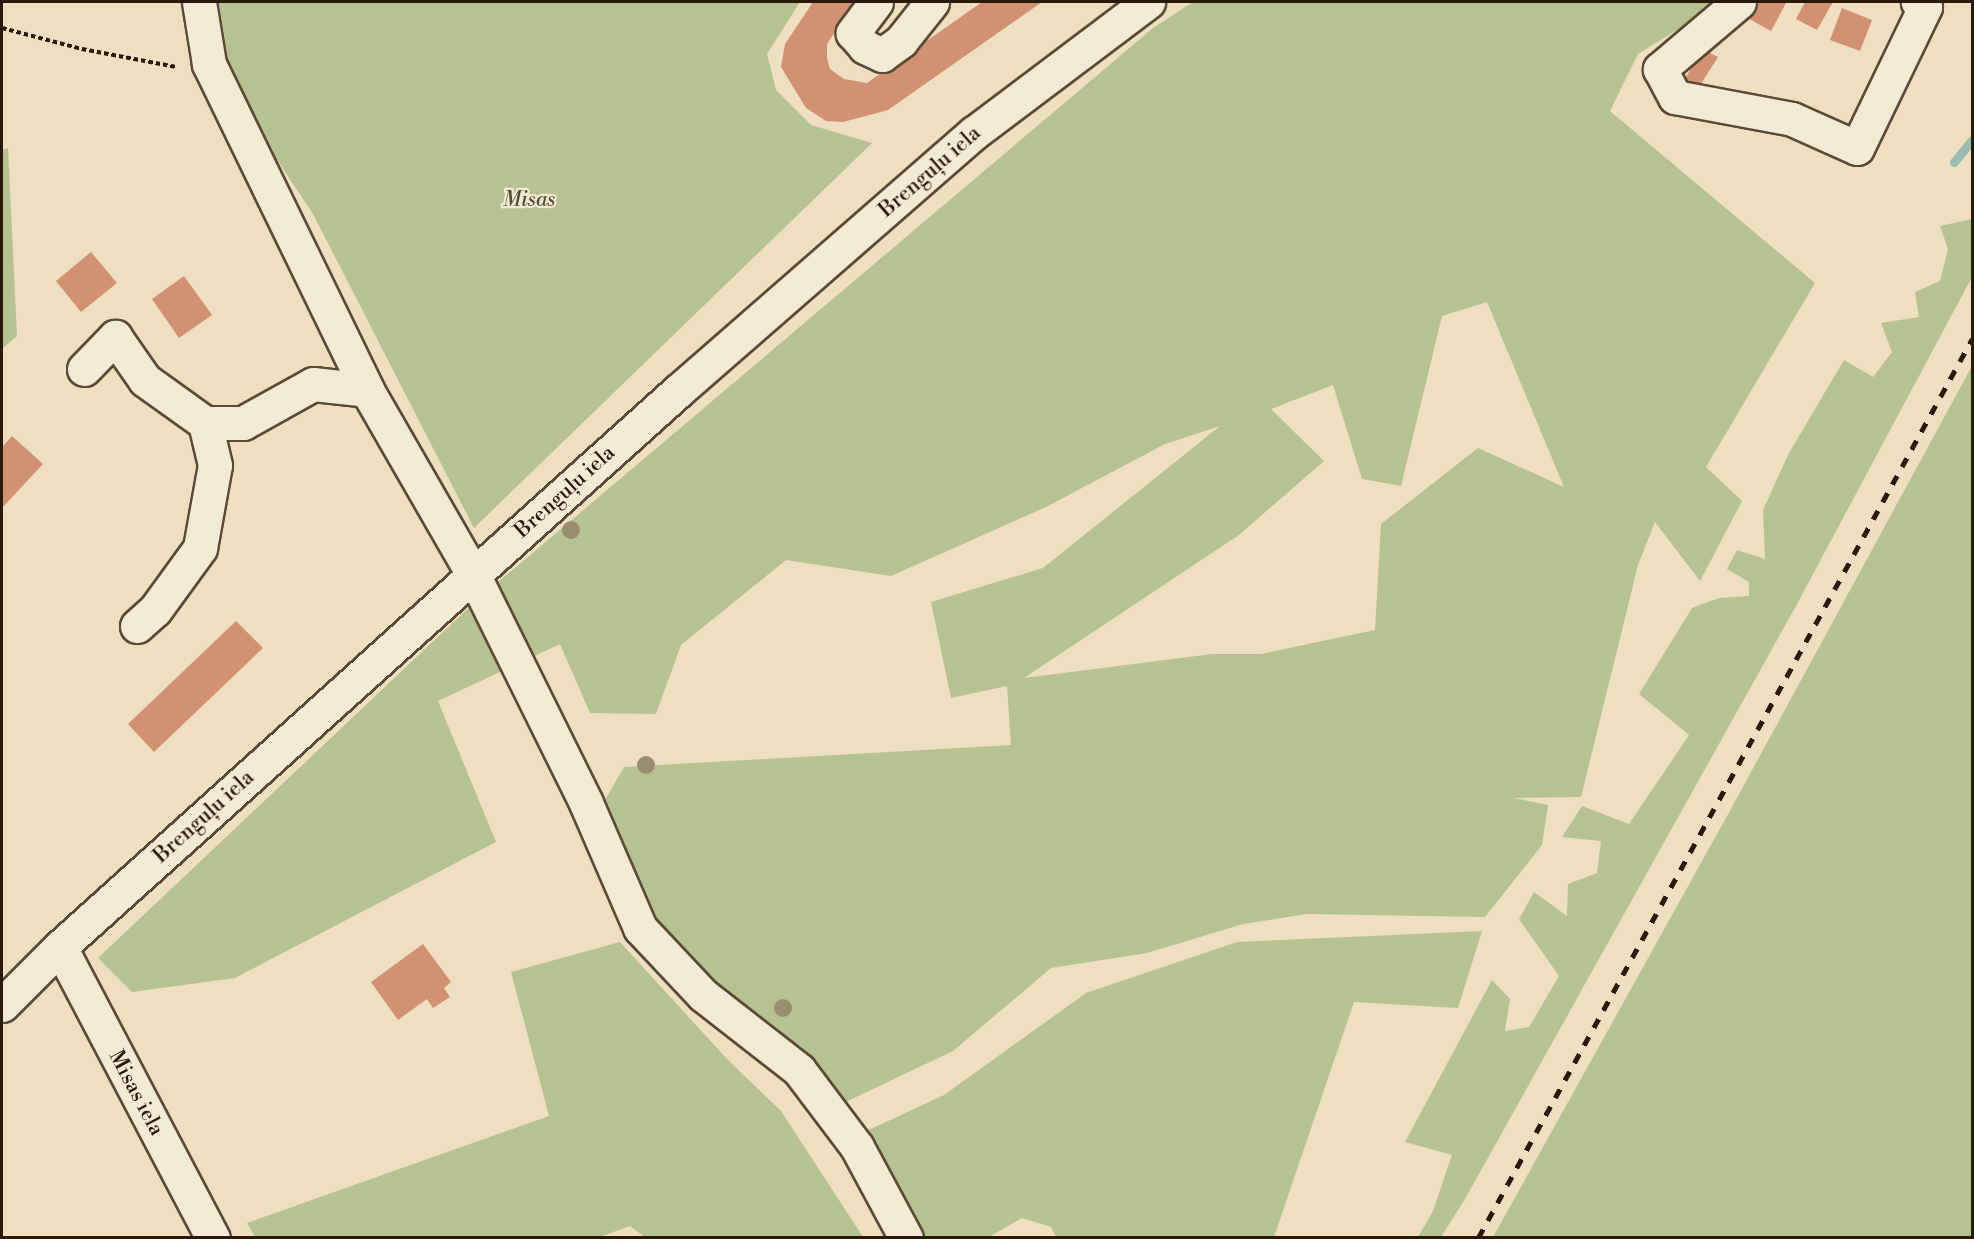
<!DOCTYPE html>
<html>
<head>
<meta charset="utf-8">
<style>
	body { margin:0 }
	#map { position:relative; width:1974px; height:1239px; overflow:hidden; background:#eddfbf; font-family:"Libre Bodoni",serif }
	div>[style] { position:absolute }
	.green>* { inset:0; background:#b7c292 }
	.stream>* { height:9px; margin:-4.5px; padding:0 4.5px; transform-origin:4.5px; border-radius:4.5px; background:#99bdb1 }
	.building>* { inset:0; background:#d29173 }
	.path>* { height:4px; margin-top:-2px; transform-origin:0; background:repeating-linear-gradient(90deg,#291909 0 4.5px,transparent 0 7.5px) }
	.roads { filter:drop-shadow(2px 0 #5a4a36) drop-shadow(-2px 0 #5a4a36) drop-shadow(0 2px #5a4a36) drop-shadow(0 -2px #5a4a36) }
	.minor>* { height:33px; margin:-16.5px; padding:0 16.5px; transform-origin:16.5px; border-radius:16.5px; background:#f3ead5 }
	.rail>* { height:4.5px; margin-top:-2.25px; transform-origin:0; background:repeating-linear-gradient(90deg,#291909 0 10px,transparent 0 20px) }
	.trees>* { width:18px; height:18px; margin:-9px; border-radius:50%; background:#998e71 }
	span { translate:-50% -50%; white-space:nowrap; text-align:center; line-height:1.15; -webkit-text-stroke:4.5px #f3ead5; paint-order:stroke }
	.street-label { font-size:21px; color:#291909 }
	.park-label { font-size:21px; color:#544c32; font-style:italic }
	.frame { position:absolute; inset:0; border:3px solid #291909; pointer-events:none }
</style>
</head>
<body>
<div id="map">
	<div class="green">
		<div style="clip-path:polygon(210px 2px,800px 2px,767px 54px,776px 90px,811px 125px,872px 143px,474px 528px,313px 214px,230px 89px)"></div>
		<div style="clip-path:polygon(evenodd,1193px 2px,1722px 2px,1638px 54px,1610px 111px,1815px 283px,1706px 467px,1742px 501px,1700px 581px,1655px 522px,1638px 565px,1581px 797px,1514px 798px,1548px 805px,1542px 845px,1485px 917px,1307px 914px,1243px 924px,1147px 953px,1051px 968px,953px 1051px,833px 1108px,698px 980px,707px 971px,697px 963px,683px 970px,655px 934px,602px 805px,624px 767px,1011px 745px,1007px 686px,951px 698px,931px 602px,1043px 568px,1220px 426px,1165px 444px,1046px 507px,891px 576px,786px 560px,681px 645px,656px 714px,590px 713px,560px 644px,438px 701px,496px 842px,235px 978px,132px 992px,98px 958px,477px 600px,1153px 28px,1193px 2px,1487px 302px,1564px 487px,1478px 448px,1381px 524px,1375px 630px,1261px 654px,1212px 654px,1024px 678px,1239px 535px,1324px 461px,1271px 409px,1333px 385px,1362px 479px,1401px 486px,1442px 316px,1487px 302px)"></div>
		<div style="clip-path:polygon(8px 148px,17px 336px,2px 349px,2px 150px)"></div>
		<div style="clip-path:polygon(1972px 219px,1972px 277px,1796px 606px,1465px 1199px,1441px 1237px,1418px 1237px,1433px 1211px,1452px 1155px,1405px 1142px,1492px 980px,1510px 999px,1505px 1031px,1529px 1027px,1559px 976px,1519px 919px,1534px 892px,1567px 916px,1568px 884px,1597px 873px,1601px 841px,1562px 837px,1582px 806px,1629px 824px,1689px 735px,1639px 694px,1692px 608px,1719px 598px,1749px 596px,1749px 582px,1727px 569px,1737px 550px,1765px 559px,1763px 510px,1789px 453px,1844px 360px,1873px 377px,1892px 352px,1881px 323px,1919px 317px,1915px 292px,1940px 281px,1948px 249px,1940px 226px)"></div>
		<div style="clip-path:polygon(1972px 366px,1972px 1237px,1493px 1237px,1732px 807px)"></div>
		<div style="clip-path:polygon(1482px 931px,1458px 1008px,1354px 1002px,1274px 1237px,1056px 1237px,1051px 1227px,1022px 1218px,989px 1237px,923px 1237px,858px 1135px,944px 1095px,1086px 993px,1237px 942px)"></div>
		<div style="clip-path:polygon(620px 942px,727px 1059px,781px 1111px,863px 1237px,646px 1238px,630px 1226px,597px 1238px,255px 1237px,247px 1223px,549px 1116px,511px 972px)"></div>
	</div>
	<div class="stream">
		<div style="left:1954px;top:162px;width:28px;rotate:-51deg"></div>
	</div>
	<div class="building">
		<div style="clip-path:polygon(813px 2px,855px 2px,827px 44px,827px 58px,830px 69px,844px 79px,867px 83px,982px 2px,1042px 2px,888px 110px,843px 122px,826px 121px,806px 108px,781px 67px,785px 44px)"></div>
		<div style="clip-path:polygon(1752px 2px,1786px 3px,1771px 31px,1744px 16px)"></div>
		<div style="clip-path:polygon(1805px 2px,1833px 2px,1817px 30px,1796px 19px)"></div>
		<div style="clip-path:polygon(1842px 8px,1872px 20px,1860px 51px,1830px 40px)"></div>
		<div style="clip-path:polygon(1702px 49px,1718px 57px,1699px 87px,1685px 79px)"></div>
		<div style="clip-path:polygon(91px 252px,117px 283px,81px 312px,56px 281px)"></div>
		<div style="clip-path:polygon(184px 276px,212px 315px,179px 338px,152px 299px)"></div>
		<div style="clip-path:polygon(12px 436px,43px 464px,2px 508px,2px 447px)"></div>
		<div style="clip-path:polygon(236px 621px,263px 648px,154px 752px,128px 724px)"></div>
		<div style="clip-path:polygon(423px 944px,451px 982px,444px 988px,450px 997px,433px 1008px,427px 999px,398px 1020px,371px 982px)"></div>
	</div>
	<div class="path">
		<div style="left:2px;top:28px;width:83px;rotate:14.7deg"></div>
		<div style="left:82px;top:49px;width:96px;rotate:10.8deg"></div>
	</div>
	<div class="roads">
		<div class="minor">
			<div style="left:199px;top:2px;width:63px;rotate:80.8deg"></div>
			<div style="left:209px;top:64px;width:362px;rotate:64.1deg"></div>
			<div style="left:367px;top:390px;width:212px;rotate:60.1deg"></div>
			<div style="left:473px;top:574px;width:255px;rotate:63.7deg"></div>
			<div style="left:586px;top:803px;width:136px;rotate:66.6deg"></div>
			<div style="left:640px;top:928px;width:92px;rotate:46.8deg"></div>
			<div style="left:703px;top:995px;width:122px;rotate:38deg"></div>
			<div style="left:799px;top:1070px;width:96px;rotate:53deg"></div>
			<div style="left:857px;top:1147px;width:103px;rotate:61.7deg"></div>
			<div style="left:876px;top:2px;width:39px;rotate:127deg"></div>
			<div style="left:853px;top:33px;width:18px;rotate:49deg"></div>
			<div style="left:865px;top:47px;width:19px;rotate:25deg"></div>
			<div style="left:882px;top:55px;width:24px;rotate:-36deg"></div>
			<div style="left:901px;top:41px;width:50px;rotate:-51.5deg"></div>
			<div style="left:1739px;top:2px;width:104px;rotate:139.7deg"></div>
			<div style="left:1660px;top:69px;width:32px;rotate:62deg"></div>
			<div style="left:1675px;top:97px;width:119px;rotate:10.6deg"></div>
			<div style="left:1792px;top:119px;width:71px;rotate:24deg"></div>
			<div style="left:1857px;top:148px;width:157px;rotate:-64.3deg"></div>
			<div style="left:1925px;top:7px;width:9px;rotate:-144deg"></div>
			<div style="left:84px;top:369px;width:45px;rotate:-45.9deg"></div>
			<div style="left:115px;top:337px;width:52px;rotate:55.1deg"></div>
			<div style="left:145px;top:380px;width:74px;rotate:35.6deg"></div>
			<div style="left:205px;top:423px;width:38px"></div>
			<div style="left:243px;top:423px;width:80px;rotate:-29.1deg"></div>
			<div style="left:313px;top:384px;width:54px;rotate:6.3deg"></div>
			<div style="left:137px;top:626px;width:24px;rotate:-42deg"></div>
			<div style="left:155px;top:610px;width:77px;rotate:-54deg"></div>
			<div style="left:200px;top:548px;width:84px;rotate:-79.8deg"></div>
			<div style="left:215px;top:465px;width:43px;rotate:-103.4deg"></div>
			<div style="left:60px;top:947px;width:329px;rotate:62.3deg"></div>
			<div style="left:2px;top:1005px;width:82px;rotate:-45deg"></div>
			<div style="left:60px;top:947px;width:831px;rotate:-41.98deg"></div>
			<div style="left:678px;top:391px;width:393px;rotate:-41.1deg"></div>
			<div style="left:974px;top:133px;width:218px;rotate:-37deg"></div>
		</div>
	</div>
	<div class="rail">
		<div style="left:1478px;top:1238px;width:1026px;rotate:-61.21deg"></div>
	</div>
	<div class="trees">
		<div style="left:571px;top:530px"></div>
		<div style="left:646px;top:765px"></div>
		<div style="left:783px;top:1008px"></div>
	</div>
	<div class="street-label">
		<span style="left:930px;top:172px;rotate:-41deg">Brenguļu iela</span>
		<span style="left:565px;top:492px;rotate:-42deg">Brenguļu iela</span>
		<span style="left:204px;top:817px;rotate:-42deg">Brenguļu iela</span>
		<span style="left:136px;top:1093px;rotate:62deg">Misas iela</span>
	</div>
	<div class="park-label">
		<span style="left:529px;top:200px">Misas</span>
	</div>
	<div class="frame"></div>
</div>
</body>
</html>
